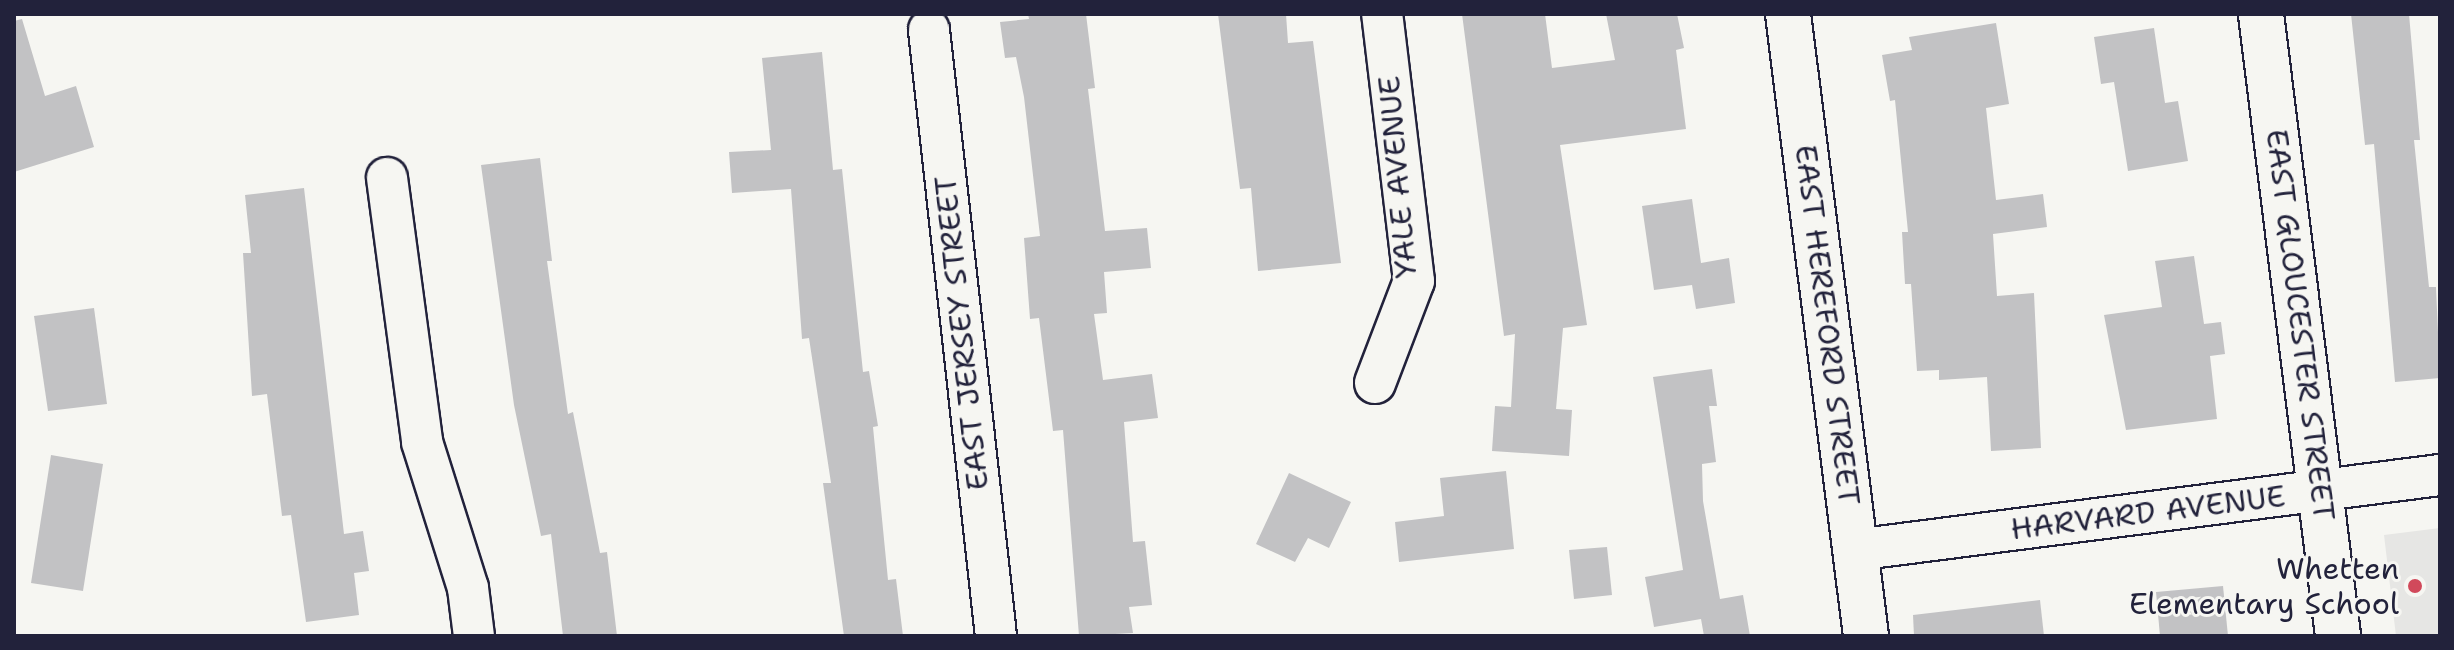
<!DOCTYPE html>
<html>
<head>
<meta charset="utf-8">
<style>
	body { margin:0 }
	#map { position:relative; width:2454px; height:650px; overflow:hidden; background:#f6f6f2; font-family:"Shantell Sans",sans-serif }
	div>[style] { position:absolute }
	.built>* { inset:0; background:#e6e6e4 }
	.building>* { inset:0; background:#c2c2c4 }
	.roads { filter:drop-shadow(2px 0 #22223b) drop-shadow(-2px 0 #22223b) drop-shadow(0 2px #22223b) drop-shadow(0 -2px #22223b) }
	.street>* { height:40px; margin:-20px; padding:0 20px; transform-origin:20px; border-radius:20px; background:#f6f6f2 }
	.secondary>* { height:44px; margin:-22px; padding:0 22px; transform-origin:22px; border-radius:22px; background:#f6f6f2 }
	.dots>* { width:22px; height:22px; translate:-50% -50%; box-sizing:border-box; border:4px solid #f6f6f2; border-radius:50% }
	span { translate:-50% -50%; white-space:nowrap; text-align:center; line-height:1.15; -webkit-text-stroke:6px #f6f6f2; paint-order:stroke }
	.street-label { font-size:30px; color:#22223b }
	.poi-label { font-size:30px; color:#22223b }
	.right { translate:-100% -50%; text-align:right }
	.frame { position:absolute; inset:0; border:16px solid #22223b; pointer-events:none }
</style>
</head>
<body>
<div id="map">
	<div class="built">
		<div style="clip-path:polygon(2440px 528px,2440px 636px,2396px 636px,2384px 535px)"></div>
	</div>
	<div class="building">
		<div style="clip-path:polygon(1028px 14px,1086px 14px,1095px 88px,1088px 89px,1105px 231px,1147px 228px,1151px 268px,1104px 272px,1107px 313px,1094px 314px,1103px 380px,1152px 374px,1158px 418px,1124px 422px,1133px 542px,1145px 541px,1152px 605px,1129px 607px,1133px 633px,1079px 636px,1063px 430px,1053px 431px,1039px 318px,1030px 319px,1024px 238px,1040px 236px,1024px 97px,1016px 57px,1005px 58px,1000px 22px,1029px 19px)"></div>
		<div style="clip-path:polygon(1218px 14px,1286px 14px,1288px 43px,1313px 41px,1341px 263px,1258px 271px,1251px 188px,1240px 189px)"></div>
		<div style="clip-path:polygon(1462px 14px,1545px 14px,1552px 68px,1615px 60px,1606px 14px,1677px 14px,1684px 48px,1676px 50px,1686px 129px,1560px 145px,1587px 325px,1563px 328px,1556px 409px,1572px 410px,1569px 456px,1492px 451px,1495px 406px,1511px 407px,1515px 334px,1504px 336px)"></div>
		<div style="clip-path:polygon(2351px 14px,2409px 14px,2420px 140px,2414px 140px,2429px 287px,2436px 287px,2440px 378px,2395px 382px,2374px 144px,2365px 145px)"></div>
		<div style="clip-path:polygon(22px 19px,45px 96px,76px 86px,94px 147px,14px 172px,14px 21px)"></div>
		<div style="clip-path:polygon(1996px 23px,2009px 104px,1986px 108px,1996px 200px,2043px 194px,2047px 227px,1993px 234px,1997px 296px,2034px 293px,2041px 448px,1991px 451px,1987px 377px,1939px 380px,1939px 370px,1917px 371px,1911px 284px,1905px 284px,1902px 232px,1908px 232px,1895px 100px,1890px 101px,1882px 55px,1912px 50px,1909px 37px)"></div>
		<div style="clip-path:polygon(2154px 28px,2165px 103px,2178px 101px,2188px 161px,2128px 171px,2114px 82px,2101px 84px,2094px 37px)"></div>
		<div style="clip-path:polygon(822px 52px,833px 170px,842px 169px,863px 372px,869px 371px,878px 426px,873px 427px,888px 580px,896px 579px,903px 636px,844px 636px,823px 483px,831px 483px,809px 338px,802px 339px,791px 189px,732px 193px,729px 152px,771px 150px,762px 58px)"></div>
		<div style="clip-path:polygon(540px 158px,552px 261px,547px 261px,568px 414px,573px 412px,600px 553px,607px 552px,617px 636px,563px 636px,551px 534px,541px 536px,514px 405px,481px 165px)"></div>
		<div style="clip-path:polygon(304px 188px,344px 534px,363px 531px,369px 571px,354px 573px,359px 615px,306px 622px,291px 515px,282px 516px,267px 394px,252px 396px,243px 253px,251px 253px,245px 195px)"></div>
		<div style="clip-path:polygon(1692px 199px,1701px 263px,1729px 258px,1735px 303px,1696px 309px,1692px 285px,1654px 290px,1642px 206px)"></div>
		<div style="clip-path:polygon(2194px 256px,2204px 324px,2221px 322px,2225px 354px,2210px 356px,2217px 419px,2126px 430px,2104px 315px,2162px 307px,2155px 261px)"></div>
		<div style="clip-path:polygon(94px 308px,107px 404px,48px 411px,34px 316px)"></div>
		<div style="clip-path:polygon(1712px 369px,1717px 406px,1709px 406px,1716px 462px,1702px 464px,1703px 501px,1720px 599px,1743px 595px,1750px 636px,1704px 636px,1701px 619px,1654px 627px,1645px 577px,1683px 570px,1653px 377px)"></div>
		<div style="clip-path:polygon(51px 455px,103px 464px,83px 591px,31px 583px)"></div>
		<div style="clip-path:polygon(1506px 471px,1514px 549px,1399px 562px,1395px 522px,1444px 516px,1440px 478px)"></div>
		<div style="clip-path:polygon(1289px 473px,1351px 502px,1329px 548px,1308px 538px,1295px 562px,1256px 544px)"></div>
		<div style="clip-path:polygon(1607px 547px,1612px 595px,1574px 599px,1569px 550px)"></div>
		<div style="clip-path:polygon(2223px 586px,2228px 636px,2160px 636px,2156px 592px)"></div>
		<div style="clip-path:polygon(2040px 600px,2044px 636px,1914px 636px,1913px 615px)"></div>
	</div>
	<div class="roads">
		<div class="street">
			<div style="left:929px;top:30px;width:610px;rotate:83.69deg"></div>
			<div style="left:387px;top:178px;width:266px;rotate:82.4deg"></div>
			<div style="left:422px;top:442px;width:153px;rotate:72.5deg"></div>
			<div style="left:468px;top:588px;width:48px;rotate:82.9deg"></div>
			<div style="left:1375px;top:383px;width:109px;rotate:-69.1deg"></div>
			<div style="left:1414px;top:281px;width:269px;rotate:-96.8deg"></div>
			<div style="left:1855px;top:550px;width:590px;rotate:-7.31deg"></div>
		</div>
		<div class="secondary">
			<div style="left:1788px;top:14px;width:627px;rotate:82.85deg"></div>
			<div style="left:2261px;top:14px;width:627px;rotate:82.94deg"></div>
		</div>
	</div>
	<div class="dots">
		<div style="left:2415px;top:586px;background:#d1495b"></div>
	</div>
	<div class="street-label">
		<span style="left:1398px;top:177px;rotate:-95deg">YALE AVENUE</span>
		<span style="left:1827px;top:325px;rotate:83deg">EAST HEREFORD STREET</span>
		<span style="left:2300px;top:325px;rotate:83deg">EAST GLOUCESTER STREET</span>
		<span style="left:962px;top:333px;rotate:-96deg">EAST JERSEY STREET</span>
		<span style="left:2148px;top:513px;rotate:-7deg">HARVARD AVENUE</span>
	</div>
	<div class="poi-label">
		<span class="right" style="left:2399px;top:586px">Whetten<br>Elementary School</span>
	</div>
	<div class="frame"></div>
</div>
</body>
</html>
